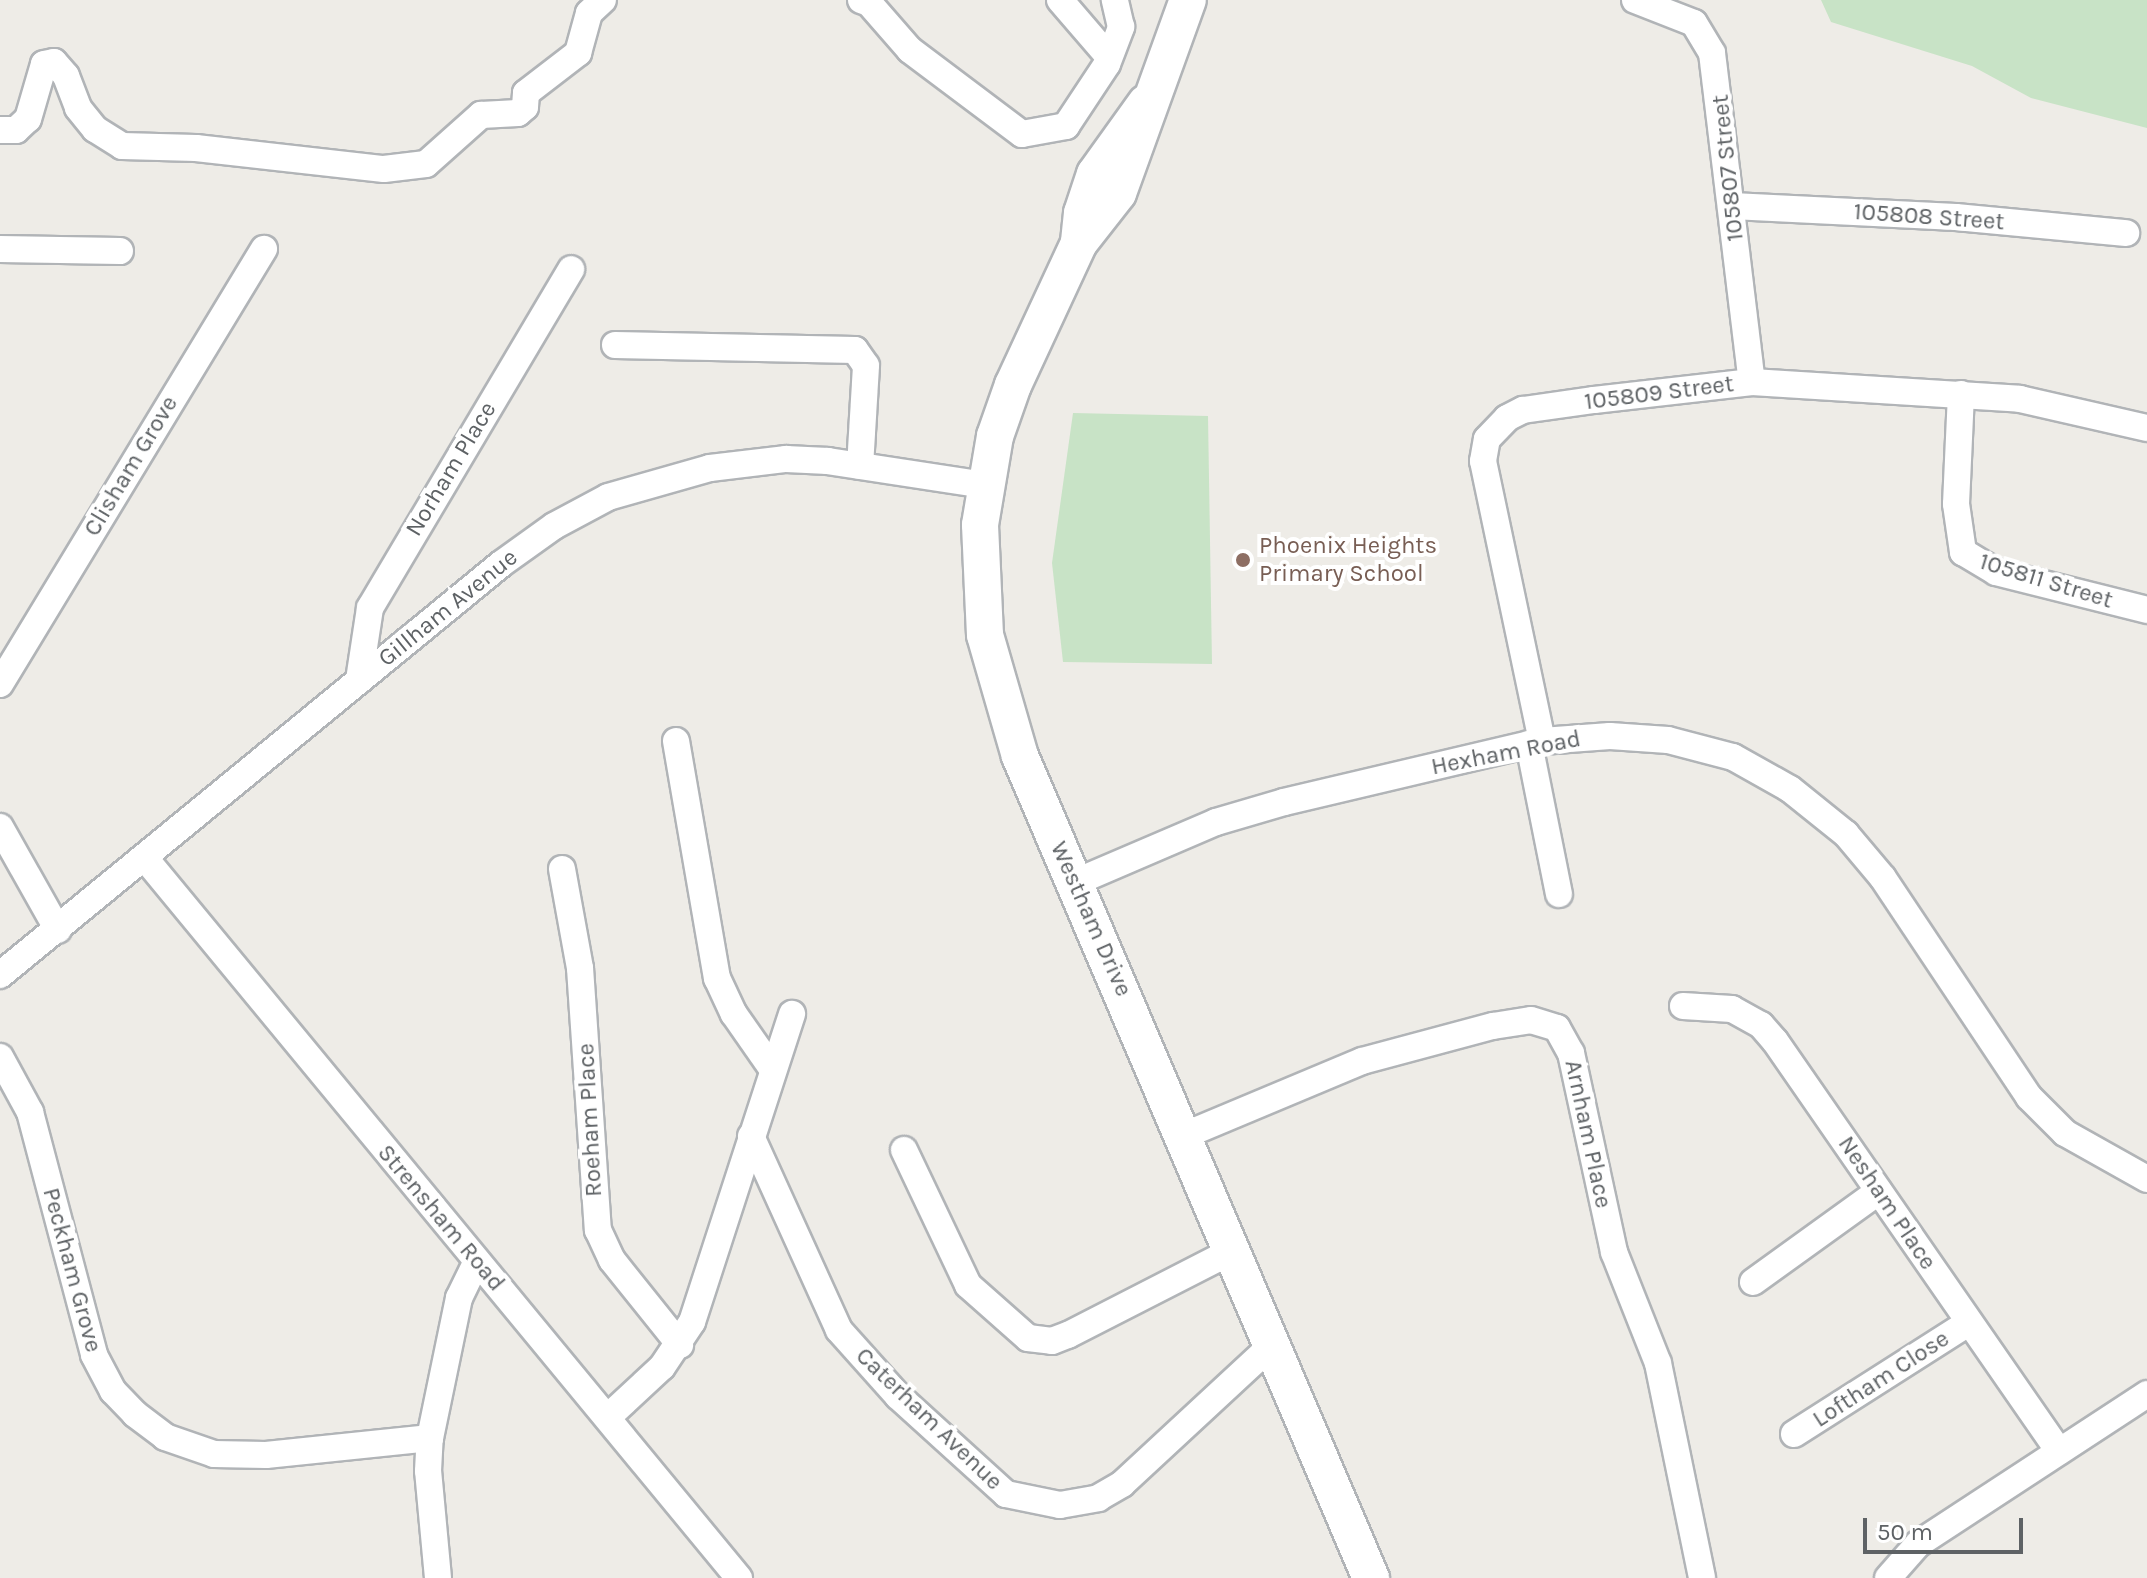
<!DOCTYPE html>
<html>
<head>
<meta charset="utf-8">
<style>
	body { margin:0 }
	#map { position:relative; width:2147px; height:1578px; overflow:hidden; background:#eeece7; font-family:Karla,sans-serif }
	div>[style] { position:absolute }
	.green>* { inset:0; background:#c8e3c6 }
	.roads { filter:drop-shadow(2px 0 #b1b4b7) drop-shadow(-2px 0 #b1b4b7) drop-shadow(0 2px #b1b4b7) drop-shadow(0 -2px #b1b4b7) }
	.street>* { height:26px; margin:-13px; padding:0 13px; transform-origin:13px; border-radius:13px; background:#fff }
	.secondary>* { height:36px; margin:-18px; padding:0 18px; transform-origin:18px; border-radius:18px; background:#fff }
	.dots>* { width:22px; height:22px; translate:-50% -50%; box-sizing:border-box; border:4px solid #fff; border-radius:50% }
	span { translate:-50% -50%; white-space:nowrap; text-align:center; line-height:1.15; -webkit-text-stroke:8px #fff; paint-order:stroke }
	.street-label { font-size:24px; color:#5e6265 }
	.education-label { font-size:24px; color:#785e54 }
	.left { translate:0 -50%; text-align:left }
	.scale { position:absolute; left:1863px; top:1518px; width:160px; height:36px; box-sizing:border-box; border:4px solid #5e6265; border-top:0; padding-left:10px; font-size:24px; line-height:28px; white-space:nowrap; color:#5e6265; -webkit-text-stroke:6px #fff; paint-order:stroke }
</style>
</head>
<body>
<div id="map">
	<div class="green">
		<div style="clip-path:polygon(1821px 0,2147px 0,2147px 128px,2031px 98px,1972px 66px,1831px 22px)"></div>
		<div style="clip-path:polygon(1073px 413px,1208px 416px,1212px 664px,1063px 662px,1052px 563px)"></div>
	</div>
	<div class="roads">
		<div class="street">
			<div style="left:861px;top:0;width:9px;rotate:21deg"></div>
			<div style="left:869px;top:3px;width:62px;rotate:48.9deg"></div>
			<div style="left:910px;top:50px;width:140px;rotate:36.9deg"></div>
			<div style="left:1022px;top:134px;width:45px;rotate:-10.3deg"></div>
			<div style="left:1066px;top:126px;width:74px;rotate:-56.5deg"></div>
			<div style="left:1107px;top:64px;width:40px;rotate:-69deg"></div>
			<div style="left:1121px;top:27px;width:28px;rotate:-103deg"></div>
			<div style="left:1060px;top:0;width:75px;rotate:49.3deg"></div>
			<div style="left:1635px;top:0;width:63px;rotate:21.3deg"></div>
			<div style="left:1694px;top:23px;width:35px;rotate:59deg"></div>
			<div style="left:1712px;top:53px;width:331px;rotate:83.1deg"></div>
			<div style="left:0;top:130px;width:16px"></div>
			<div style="left:16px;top:130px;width:16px;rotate:-43deg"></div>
			<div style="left:28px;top:119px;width:57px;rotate:-73.8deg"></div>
			<div style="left:44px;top:64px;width:10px;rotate:-11deg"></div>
			<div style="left:54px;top:62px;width:18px;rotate:49deg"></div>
			<div style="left:66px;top:76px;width:34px;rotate:69deg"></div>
			<div style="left:78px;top:108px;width:27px;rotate:51deg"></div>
			<div style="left:95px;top:129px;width:32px;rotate:32deg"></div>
			<div style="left:122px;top:146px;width:74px;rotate:1.5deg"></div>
			<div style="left:196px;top:148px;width:189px;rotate:6.4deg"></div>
			<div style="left:384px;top:169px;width:42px;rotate:-6.8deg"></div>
			<div style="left:426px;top:164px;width:74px;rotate:-41.7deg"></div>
			<div style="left:481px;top:115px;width:37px;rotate:-3deg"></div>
			<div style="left:518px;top:113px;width:9px;rotate:-41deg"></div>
			<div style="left:525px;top:107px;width:14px;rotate:-86deg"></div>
			<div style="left:526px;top:93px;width:66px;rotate:-37.6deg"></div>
			<div style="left:578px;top:53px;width:41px;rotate:-74.6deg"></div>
			<div style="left:589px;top:13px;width:19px;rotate:-43deg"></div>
			<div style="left:1732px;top:206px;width:224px;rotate:2.8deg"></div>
			<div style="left:1956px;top:217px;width:171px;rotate:5.4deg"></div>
			<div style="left:0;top:249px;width:120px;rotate:1deg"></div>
			<div style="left:615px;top:345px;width:240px;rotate:1.2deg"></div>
			<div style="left:855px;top:350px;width:19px;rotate:55deg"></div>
			<div style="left:866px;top:366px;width:100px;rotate:93.4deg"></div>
			<div style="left:1961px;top:394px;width:110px;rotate:92.6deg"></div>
			<div style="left:1956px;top:504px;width:49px;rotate:81.7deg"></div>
			<div style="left:1963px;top:552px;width:39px;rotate:31deg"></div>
			<div style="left:1996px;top:572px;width:156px;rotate:14.1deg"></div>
			<div style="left:359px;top:680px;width:73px;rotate:-81.3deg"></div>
			<div style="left:370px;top:608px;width:394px;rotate:-59.3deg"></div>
			<div style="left:0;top:684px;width:509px;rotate:-58.75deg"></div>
			<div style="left:676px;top:741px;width:241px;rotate:80.2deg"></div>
			<div style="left:717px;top:978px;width:40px;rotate:65deg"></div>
			<div style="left:734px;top:1014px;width:65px;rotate:55.1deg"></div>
			<div style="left:1542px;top:741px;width:286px;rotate:-101.9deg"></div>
			<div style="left:1483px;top:461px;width:22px;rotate:-80deg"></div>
			<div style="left:1487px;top:439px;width:29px;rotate:-46deg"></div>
			<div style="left:1507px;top:418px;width:18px;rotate:-27deg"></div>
			<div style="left:1523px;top:410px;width:72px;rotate:-8deg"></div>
			<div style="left:1594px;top:400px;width:159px;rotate:-6.5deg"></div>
			<div style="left:1752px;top:382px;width:269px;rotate:3.6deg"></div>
			<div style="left:2020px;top:399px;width:130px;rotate:12.9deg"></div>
			<div style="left:1529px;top:744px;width:153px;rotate:78.7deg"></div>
			<div style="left:0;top:827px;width:118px;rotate:60.6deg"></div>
			<div style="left:144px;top:857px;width:935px;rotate:50.47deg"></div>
			<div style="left:562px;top:869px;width:101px;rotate:79.7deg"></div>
			<div style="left:580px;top:968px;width:263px;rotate:86.1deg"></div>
			<div style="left:598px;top:1230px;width:33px;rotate:65deg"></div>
			<div style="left:612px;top:1260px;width:109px;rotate:51.3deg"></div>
			<div style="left:1076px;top:882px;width:152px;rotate:-23.2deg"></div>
			<div style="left:1216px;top:822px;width:71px;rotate:-16.4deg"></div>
			<div style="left:1284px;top:802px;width:265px;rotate:-13.3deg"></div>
			<div style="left:1542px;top:741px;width:68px;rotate:-4.2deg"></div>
			<div style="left:1610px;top:736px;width:58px;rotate:3.9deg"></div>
			<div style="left:1668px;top:740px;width:67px;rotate:14.7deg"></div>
			<div style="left:1733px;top:757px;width:65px;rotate:29.3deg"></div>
			<div style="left:1790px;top:789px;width:72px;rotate:38.8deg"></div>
			<div style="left:1846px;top:834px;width:57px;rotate:49.9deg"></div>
			<div style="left:1883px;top:878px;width:263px;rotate:56.3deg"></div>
			<div style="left:2029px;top:1097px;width:51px;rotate:45deg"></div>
			<div style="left:2065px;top:1133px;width:94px;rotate:29.3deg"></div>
			<div style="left:0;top:975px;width:648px;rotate:-39.36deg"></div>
			<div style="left:501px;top:564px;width:65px;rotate:-35.6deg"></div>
			<div style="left:554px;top:526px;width:61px;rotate:-28.2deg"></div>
			<div style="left:608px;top:497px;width:106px;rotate:-15.9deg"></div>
			<div style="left:710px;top:468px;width:77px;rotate:-6.8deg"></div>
			<div style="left:786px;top:459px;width:42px;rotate:2.7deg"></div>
			<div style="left:828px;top:461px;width:158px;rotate:8.7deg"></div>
			<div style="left:1683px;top:1006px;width:49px;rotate:3.5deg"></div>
			<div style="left:1732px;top:1009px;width:33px;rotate:29deg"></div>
			<div style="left:1761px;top:1025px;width:21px;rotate:49deg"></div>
			<div style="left:1775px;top:1041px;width:499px;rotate:55.3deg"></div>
			<div style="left:0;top:1057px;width:63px;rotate:61.4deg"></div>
			<div style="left:30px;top:1112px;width:251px;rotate:75.2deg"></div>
			<div style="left:94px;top:1355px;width:41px;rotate:62.2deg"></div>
			<div style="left:113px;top:1391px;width:32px;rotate:46deg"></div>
			<div style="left:135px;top:1414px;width:38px;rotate:37deg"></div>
			<div style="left:165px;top:1437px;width:52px;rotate:19.1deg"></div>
			<div style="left:214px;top:1454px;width:52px;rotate:1.1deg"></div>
			<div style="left:266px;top:1455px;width:165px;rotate:-5.9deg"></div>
			<div style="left:751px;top:1136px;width:213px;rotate:65.6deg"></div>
			<div style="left:839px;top:1330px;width:89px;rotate:48.2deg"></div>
			<div style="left:898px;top:1396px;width:146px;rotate:42.2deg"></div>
			<div style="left:1006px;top:1494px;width:55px;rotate:11.5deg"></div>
			<div style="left:1060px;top:1505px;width:39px;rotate:-10deg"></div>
			<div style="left:1098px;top:1498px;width:28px;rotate:-30deg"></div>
			<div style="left:1122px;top:1484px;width:206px;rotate:-42.8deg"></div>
			<div style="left:1183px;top:1136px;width:194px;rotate:-22.7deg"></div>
			<div style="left:1362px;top:1061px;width:136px;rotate:-15deg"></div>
			<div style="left:1493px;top:1026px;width:38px;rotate:-9deg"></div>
			<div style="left:1531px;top:1020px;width:27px;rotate:17deg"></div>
			<div style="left:1557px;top:1028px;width:29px;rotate:61deg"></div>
			<div style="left:1571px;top:1053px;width:204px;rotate:77.8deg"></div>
			<div style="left:1614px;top:1252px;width:119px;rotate:68.4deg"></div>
			<div style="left:1658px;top:1363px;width:219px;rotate:78.4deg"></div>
			<div style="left:904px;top:1150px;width:149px;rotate:64.6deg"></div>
			<div style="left:968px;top:1285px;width:80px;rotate:41.5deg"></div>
			<div style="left:1028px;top:1338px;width:24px;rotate:7deg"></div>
			<div style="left:1052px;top:1341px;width:17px;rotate:-21deg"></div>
			<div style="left:1068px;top:1335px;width:184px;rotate:-27.1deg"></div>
			<div style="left:1753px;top:1282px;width:155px;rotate:-35.8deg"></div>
			<div style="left:609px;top:1416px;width:72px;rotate:-42.8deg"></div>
			<div style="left:662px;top:1367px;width:54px;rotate:-56.3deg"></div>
			<div style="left:692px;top:1322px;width:324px;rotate:-72deg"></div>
			<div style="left:1794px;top:1434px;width:206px;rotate:-32.5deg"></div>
			<div style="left:438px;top:1578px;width:107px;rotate:-95.3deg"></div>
			<div style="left:428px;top:1471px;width:33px;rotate:-87deg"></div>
			<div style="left:430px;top:1438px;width:143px;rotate:-78.3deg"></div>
			<div style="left:459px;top:1298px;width:41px;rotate:-64.1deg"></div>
			<div style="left:1888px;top:1578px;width:45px;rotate:-48.6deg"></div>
			<div style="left:1918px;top:1544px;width:274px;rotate:-33.2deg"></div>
		</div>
		<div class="secondary">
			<div style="left:1146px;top:103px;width:87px;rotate:125.7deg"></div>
			<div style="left:1095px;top:174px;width:41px;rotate:108.4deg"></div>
			<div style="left:1082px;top:213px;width:30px;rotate:96deg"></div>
			<div style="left:1079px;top:243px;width:157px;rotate:114.9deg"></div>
			<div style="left:1013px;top:385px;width:54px;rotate:109.4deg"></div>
			<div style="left:995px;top:436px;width:90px;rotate:99.6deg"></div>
			<div style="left:980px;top:525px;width:110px;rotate:87.4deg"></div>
			<div style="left:985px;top:635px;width:126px;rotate:73.9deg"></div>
			<div style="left:1020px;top:756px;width:894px;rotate:66.88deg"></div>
			<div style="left:1079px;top:243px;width:63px;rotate:-52deg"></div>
			<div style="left:1118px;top:193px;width:205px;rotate:-70.1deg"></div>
		</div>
	</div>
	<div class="dots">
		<div style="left:1243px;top:560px;background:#8d6e63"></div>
	</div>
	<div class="street-label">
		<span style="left:1728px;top:168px;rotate:-96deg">105807 Street</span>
		<span style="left:1929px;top:217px;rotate:4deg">105808 Street</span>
		<span style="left:1659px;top:393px;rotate:-7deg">105809 Street</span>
		<span style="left:131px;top:466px;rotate:-59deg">Clisham Grove</span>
		<span style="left:451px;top:469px;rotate:-59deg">Norham Place</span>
		<span style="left:2046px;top:581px;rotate:17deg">105811 Street</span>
		<span style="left:448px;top:608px;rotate:-39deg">Gillham Avenue</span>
		<span style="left:1506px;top:753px;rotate:-11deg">Hexham Road</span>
		<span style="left:1091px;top:919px;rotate:66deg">Westham Drive</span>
		<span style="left:590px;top:1120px;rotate:-93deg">Roeham Place</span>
		<span style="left:1588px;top:1134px;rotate:78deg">Arnham Place</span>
		<span style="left:1887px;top:1203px;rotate:56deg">Nesham Place</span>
		<span style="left:441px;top:1218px;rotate:50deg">Strensham Road</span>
		<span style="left:72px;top:1270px;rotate:75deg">Peckham Grove</span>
		<span style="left:1881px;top:1379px;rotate:-33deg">Loftham Close</span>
		<span style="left:929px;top:1419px;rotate:44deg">Caterham Avenue</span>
	</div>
	<div class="education-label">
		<span class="left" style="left:1259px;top:560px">Phoenix Heights<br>Primary School</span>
	</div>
	<div class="scale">50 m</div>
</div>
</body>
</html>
